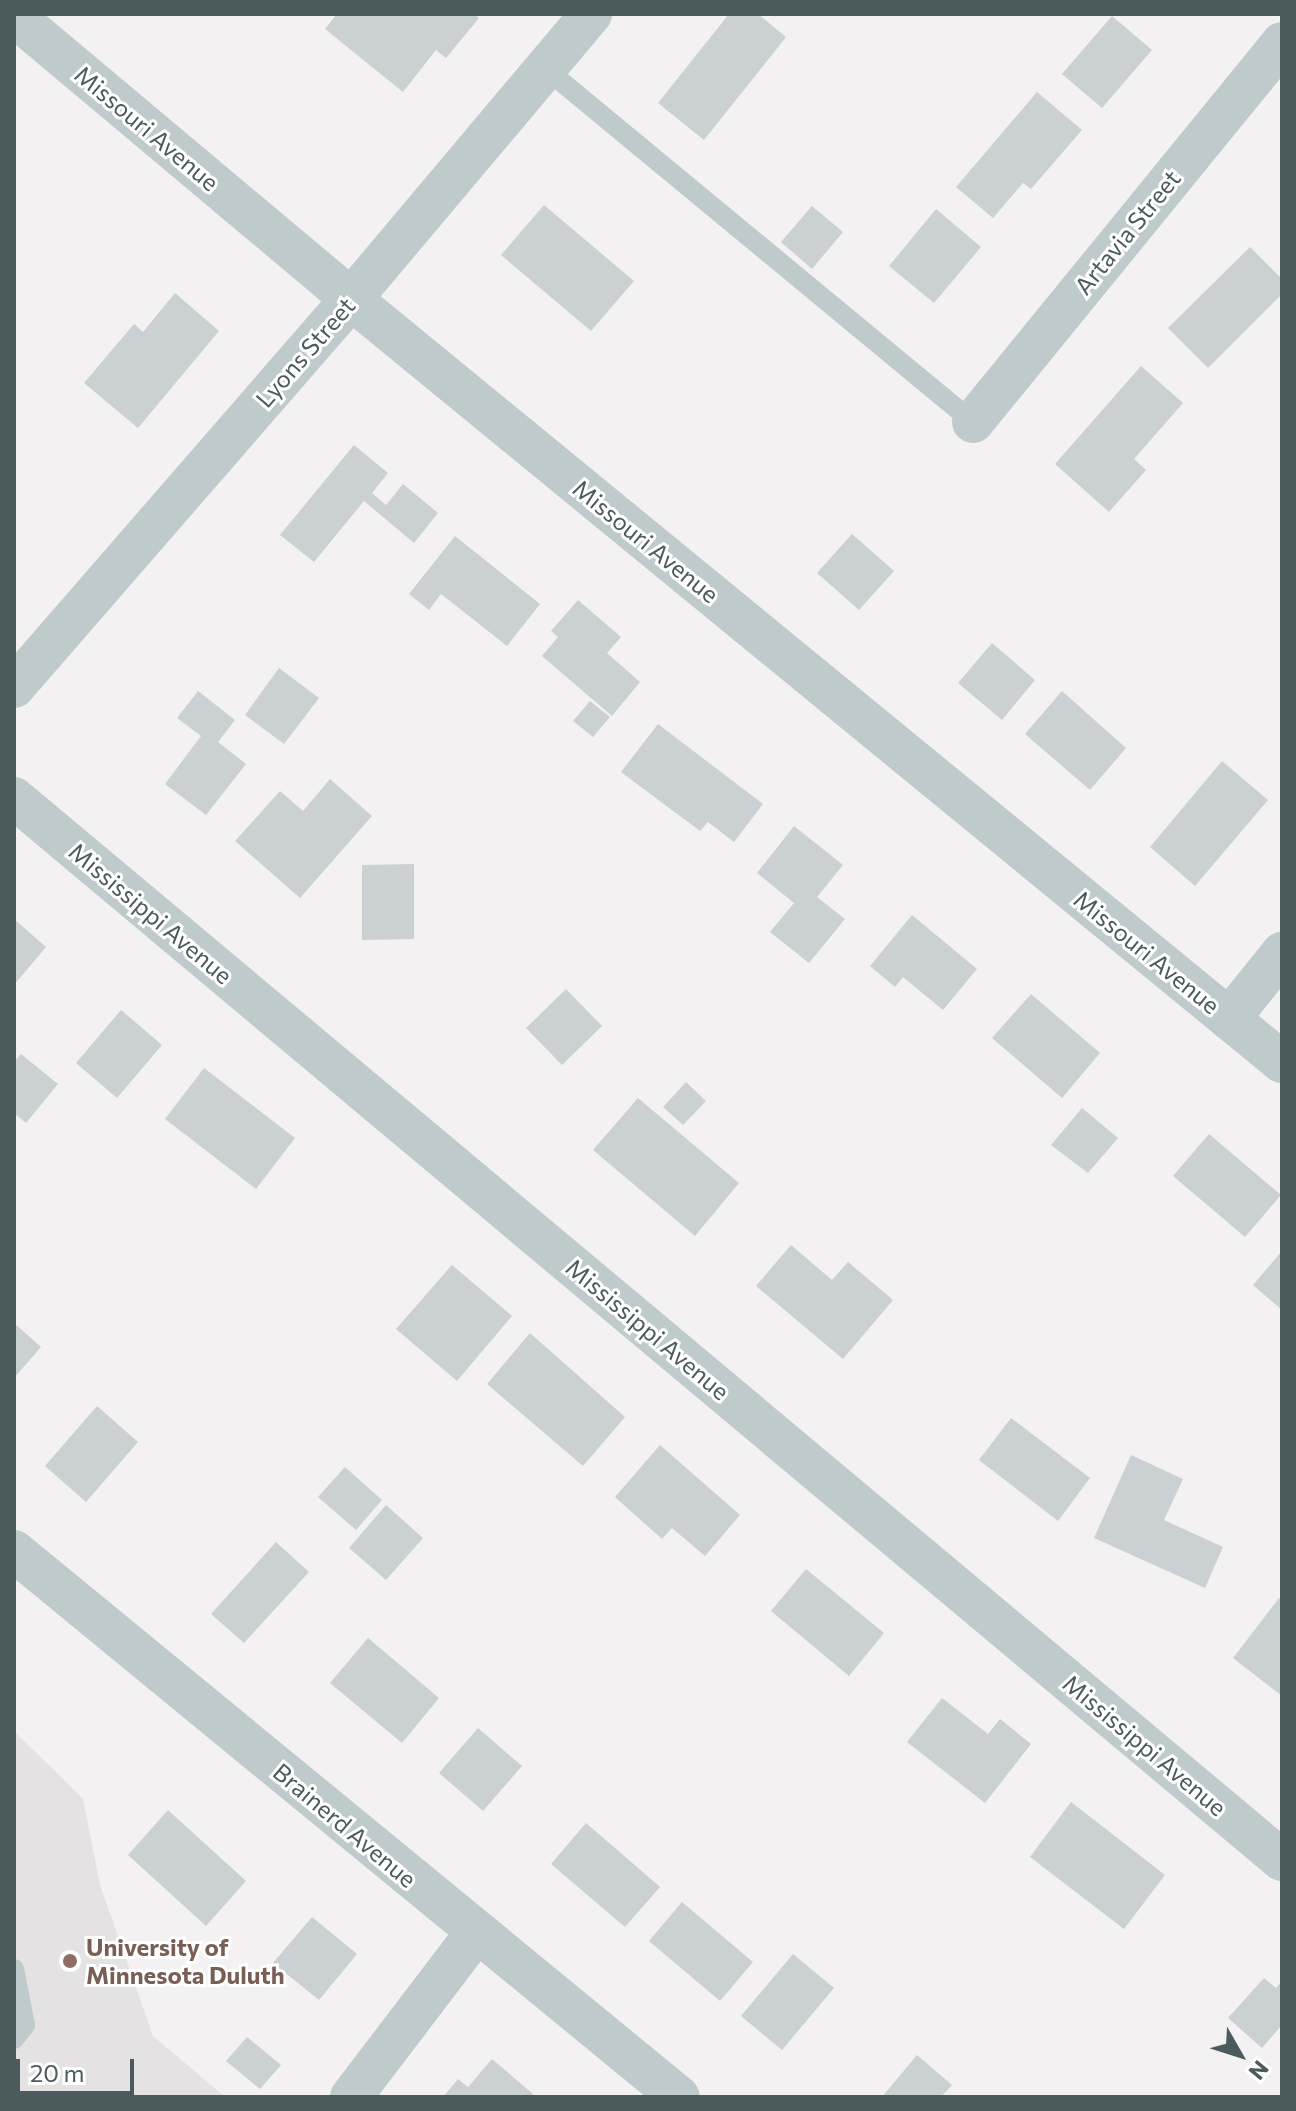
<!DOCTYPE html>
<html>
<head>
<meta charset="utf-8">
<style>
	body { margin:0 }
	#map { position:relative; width:1296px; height:2111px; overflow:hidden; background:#f3f1f2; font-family:Commissioner,sans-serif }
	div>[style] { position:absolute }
	.education>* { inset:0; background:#e4e2e3 }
	.building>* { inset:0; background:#cbd0d2 }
	.lane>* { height:20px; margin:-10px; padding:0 10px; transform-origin:10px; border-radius:10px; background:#becacc }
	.street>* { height:42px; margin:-21px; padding:0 21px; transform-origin:21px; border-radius:21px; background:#becacc }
	.dots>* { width:22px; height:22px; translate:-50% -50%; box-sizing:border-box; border:4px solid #fff; border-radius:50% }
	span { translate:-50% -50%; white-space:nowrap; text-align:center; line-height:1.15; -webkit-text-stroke:6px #fff; paint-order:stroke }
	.street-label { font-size:24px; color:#4a5a5d }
	.education-label { font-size:24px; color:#785e54; font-weight:700 }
	.left { translate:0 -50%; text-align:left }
	.frame { position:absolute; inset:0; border:16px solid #4a5a5d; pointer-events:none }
	.north { position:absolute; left:1200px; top:2015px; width:80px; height:80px; -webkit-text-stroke:6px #fff; paint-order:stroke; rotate:129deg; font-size:22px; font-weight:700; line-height:32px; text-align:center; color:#4a5a5d }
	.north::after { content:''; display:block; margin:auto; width:28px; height:36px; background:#4a5a5d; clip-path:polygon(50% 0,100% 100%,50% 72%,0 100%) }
	.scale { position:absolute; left:16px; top:2059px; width:118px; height:36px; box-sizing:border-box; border:4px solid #4a5a5d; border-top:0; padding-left:10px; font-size:24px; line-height:28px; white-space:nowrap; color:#4a5a5d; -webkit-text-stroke:6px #fff; paint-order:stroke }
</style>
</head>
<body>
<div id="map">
	<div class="education">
		<div style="clip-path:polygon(14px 1731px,83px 1799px,100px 1885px,153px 2036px,225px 2097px,14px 2097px)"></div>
	</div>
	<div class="building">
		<div style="clip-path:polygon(337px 14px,474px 14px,479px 18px,446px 58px,436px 50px,403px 92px,325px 29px)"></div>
		<div style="clip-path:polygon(729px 14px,758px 14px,786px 37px,704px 140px,658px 103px)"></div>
		<div style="clip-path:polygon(1112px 16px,1152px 50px,1102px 108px,1062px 74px)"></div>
		<div style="clip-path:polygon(1037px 92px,1082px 130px,1031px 189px,1023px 183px,993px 218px,956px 187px)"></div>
		<div style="clip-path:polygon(544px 205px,634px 281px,591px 331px,501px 255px)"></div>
		<div style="clip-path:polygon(812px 206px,843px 232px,812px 269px,781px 242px)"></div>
		<div style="clip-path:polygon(936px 209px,981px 247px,934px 303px,889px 266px)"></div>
		<div style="clip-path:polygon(1250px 247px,1282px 279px,1282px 294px,1208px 368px,1168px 328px)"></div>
		<div style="clip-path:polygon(175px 293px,219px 331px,138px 428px,84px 383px,134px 324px,143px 332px)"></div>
		<div style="clip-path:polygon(1141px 366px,1183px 403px,1134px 459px,1146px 470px,1109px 512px,1055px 464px)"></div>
		<div style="clip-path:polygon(354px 445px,388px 473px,372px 493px,386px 505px,403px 484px,438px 513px,414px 543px,364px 501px,314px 562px,280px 535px)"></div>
		<div style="clip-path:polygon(852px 534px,894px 571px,859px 610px,817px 573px)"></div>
		<div style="clip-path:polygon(455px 536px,540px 604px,507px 646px,441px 594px,429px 610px,409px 594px)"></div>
		<div style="clip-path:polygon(578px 600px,621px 637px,607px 653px,640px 682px,612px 716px,542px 656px,558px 637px,551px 631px)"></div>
		<div style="clip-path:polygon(992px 643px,1035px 680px,1002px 720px,958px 683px)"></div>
		<div style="clip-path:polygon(279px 668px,319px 698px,284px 744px,245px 715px)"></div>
		<div style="clip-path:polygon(198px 691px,235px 720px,218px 742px,246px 764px,206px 815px,165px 784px,201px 736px,177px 718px)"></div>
		<div style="clip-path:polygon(1062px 691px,1126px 748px,1090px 790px,1025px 734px)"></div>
		<div style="clip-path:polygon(590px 701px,610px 717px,593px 737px,573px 721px)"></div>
		<div style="clip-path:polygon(658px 724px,763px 804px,734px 842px,708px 822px,700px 831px,621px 772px)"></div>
		<div style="clip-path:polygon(1222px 761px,1268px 800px,1195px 886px,1150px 847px)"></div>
		<div style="clip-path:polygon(330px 779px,372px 816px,300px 898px,235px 841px,280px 791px,303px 811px)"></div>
		<div style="clip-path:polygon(794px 826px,843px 865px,817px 897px,845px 919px,809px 963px,770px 932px,794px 903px,757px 873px)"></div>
		<div style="clip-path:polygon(414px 864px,414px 939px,362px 940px,362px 865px)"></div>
		<div style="clip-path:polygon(912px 915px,977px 969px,943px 1010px,903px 977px,895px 987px,870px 966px)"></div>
		<div style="clip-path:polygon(14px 919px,46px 947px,14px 985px)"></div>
		<div style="clip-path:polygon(566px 989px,602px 1026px,562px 1065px,526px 1028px)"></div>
		<div style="clip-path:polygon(1031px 994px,1100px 1053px,1062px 1098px,992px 1038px)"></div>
		<div style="clip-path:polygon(121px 1010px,162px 1045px,117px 1098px,76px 1063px)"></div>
		<div style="clip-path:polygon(21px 1054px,58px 1084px,26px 1123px,14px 1113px,14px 1062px)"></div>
		<div style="clip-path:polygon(204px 1068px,295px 1138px,256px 1189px,165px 1119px)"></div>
		<div style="clip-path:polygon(686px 1082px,706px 1101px,683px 1125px,663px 1107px)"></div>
		<div style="clip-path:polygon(638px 1098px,739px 1183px,695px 1236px,593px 1150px)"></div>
		<div style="clip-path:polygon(1082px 1108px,1118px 1138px,1088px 1173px,1051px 1145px)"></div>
		<div style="clip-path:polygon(1209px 1134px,1281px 1195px,1245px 1237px,1173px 1176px)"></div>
		<div style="clip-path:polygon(791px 1245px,832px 1280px,848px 1262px,893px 1300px,843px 1359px,756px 1286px)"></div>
		<div style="clip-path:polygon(1282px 1251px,1282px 1310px,1253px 1285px)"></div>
		<div style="clip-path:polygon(452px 1265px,512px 1316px,457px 1381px,396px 1329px)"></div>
		<div style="clip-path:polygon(14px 1323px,41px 1347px,14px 1378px)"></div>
		<div style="clip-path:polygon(530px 1333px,625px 1417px,583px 1466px,487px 1384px)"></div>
		<div style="clip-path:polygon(97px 1406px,138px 1442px,86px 1502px,45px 1466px)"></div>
		<div style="clip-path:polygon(1011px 1418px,1090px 1478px,1058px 1521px,979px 1460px)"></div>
		<div style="clip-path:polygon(660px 1445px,740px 1515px,705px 1556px,672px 1528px,662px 1539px,615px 1497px)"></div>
		<div style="clip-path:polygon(1131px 1455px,1183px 1479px,1164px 1520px,1223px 1547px,1205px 1588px,1094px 1538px)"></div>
		<div style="clip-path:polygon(345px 1467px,382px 1500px,356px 1530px,318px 1497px)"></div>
		<div style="clip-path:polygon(386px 1505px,423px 1538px,386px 1580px,349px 1548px)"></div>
		<div style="clip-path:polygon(276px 1542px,309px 1572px,244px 1643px,211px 1614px)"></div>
		<div style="clip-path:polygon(806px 1569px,884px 1633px,849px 1676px,771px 1611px)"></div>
		<div style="clip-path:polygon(1279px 1598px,1282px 1601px,1282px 1696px,1233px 1658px)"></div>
		<div style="clip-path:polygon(368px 1638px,439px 1698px,402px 1743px,330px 1683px)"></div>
		<div style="clip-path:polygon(942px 1698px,988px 1734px,1000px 1719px,1031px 1744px,985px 1803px,907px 1742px)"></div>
		<div style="clip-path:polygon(478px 1728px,522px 1766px,483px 1811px,439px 1773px)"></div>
		<div style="clip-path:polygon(1071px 1802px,1165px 1875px,1124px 1929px,1030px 1857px)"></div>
		<div style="clip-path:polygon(168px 1810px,246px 1881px,206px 1926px,128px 1855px)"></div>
		<div style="clip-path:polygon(586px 1823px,660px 1887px,625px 1927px,551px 1864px)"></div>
		<div style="clip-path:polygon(682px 1902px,753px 1962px,720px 2001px,649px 1941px)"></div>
		<div style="clip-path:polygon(312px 1917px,357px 1954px,319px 2000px,273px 1963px)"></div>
		<div style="clip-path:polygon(793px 1954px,834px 1988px,782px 2050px,741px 2016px)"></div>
		<div style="clip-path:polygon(1264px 1978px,1276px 1988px,1282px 1981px,1282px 2025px,1262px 2048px,1228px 2018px)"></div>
		<div style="clip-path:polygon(247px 2037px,281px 2065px,260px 2089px,226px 2061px)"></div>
		<div style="clip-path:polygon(917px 2055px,952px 2085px,941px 2097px,882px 2097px)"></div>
		<div style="clip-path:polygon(492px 2059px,533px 2094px,530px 2097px,443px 2097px,458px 2079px,468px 2087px)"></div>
	</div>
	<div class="lane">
		<div style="left:546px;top:69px;width:554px;rotate:39.58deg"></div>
		<div style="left:14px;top:1969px;width:57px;rotate:78.9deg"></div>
		<div style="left:25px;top:2025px;width:18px;rotate:128deg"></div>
	</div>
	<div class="street">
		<div style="left:14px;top:16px;width:440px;rotate:40deg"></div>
		<div style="left:351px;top:299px;width:1204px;rotate:39.34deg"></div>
		<div style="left:973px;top:422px;width:489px;rotate:-50.8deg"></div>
		<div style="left:14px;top:687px;width:514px;rotate:-49.02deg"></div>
		<div style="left:351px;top:299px;width:373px;rotate:-49.9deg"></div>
		<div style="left:14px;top:798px;width:1654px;rotate:39.95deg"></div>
		<div style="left:1229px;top:1019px;width:85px;rotate:-51.2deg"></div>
		<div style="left:14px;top:1551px;width:860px;rotate:39.39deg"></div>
		<div style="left:351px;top:2097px;width:206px;rotate:-52.7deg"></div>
	</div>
	<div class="dots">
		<div style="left:70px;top:1961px;background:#8d6e63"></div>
	</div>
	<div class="street-label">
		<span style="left:147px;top:128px;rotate:40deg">Missouri Avenue</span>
		<span style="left:1127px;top:232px;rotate:-51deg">Artavia Street</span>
		<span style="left:305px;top:352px;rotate:-49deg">Lyons Street</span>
		<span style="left:646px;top:541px;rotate:39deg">Missouri Avenue</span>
		<span style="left:151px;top:913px;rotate:40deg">Mississippi Avenue</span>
		<span style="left:1147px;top:952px;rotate:39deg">Missouri Avenue</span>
		<span style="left:648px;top:1329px;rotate:40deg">Mississippi Avenue</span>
		<span style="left:1145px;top:1745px;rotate:40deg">Mississippi Avenue</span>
		<span style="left:345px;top:1825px;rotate:40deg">Brainerd Avenue</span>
	</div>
	<div class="education-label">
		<span class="left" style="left:86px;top:1961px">University of<br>Minnesota Duluth</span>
	</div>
	<div class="frame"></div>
	<div class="north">N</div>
	<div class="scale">20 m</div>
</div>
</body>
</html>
